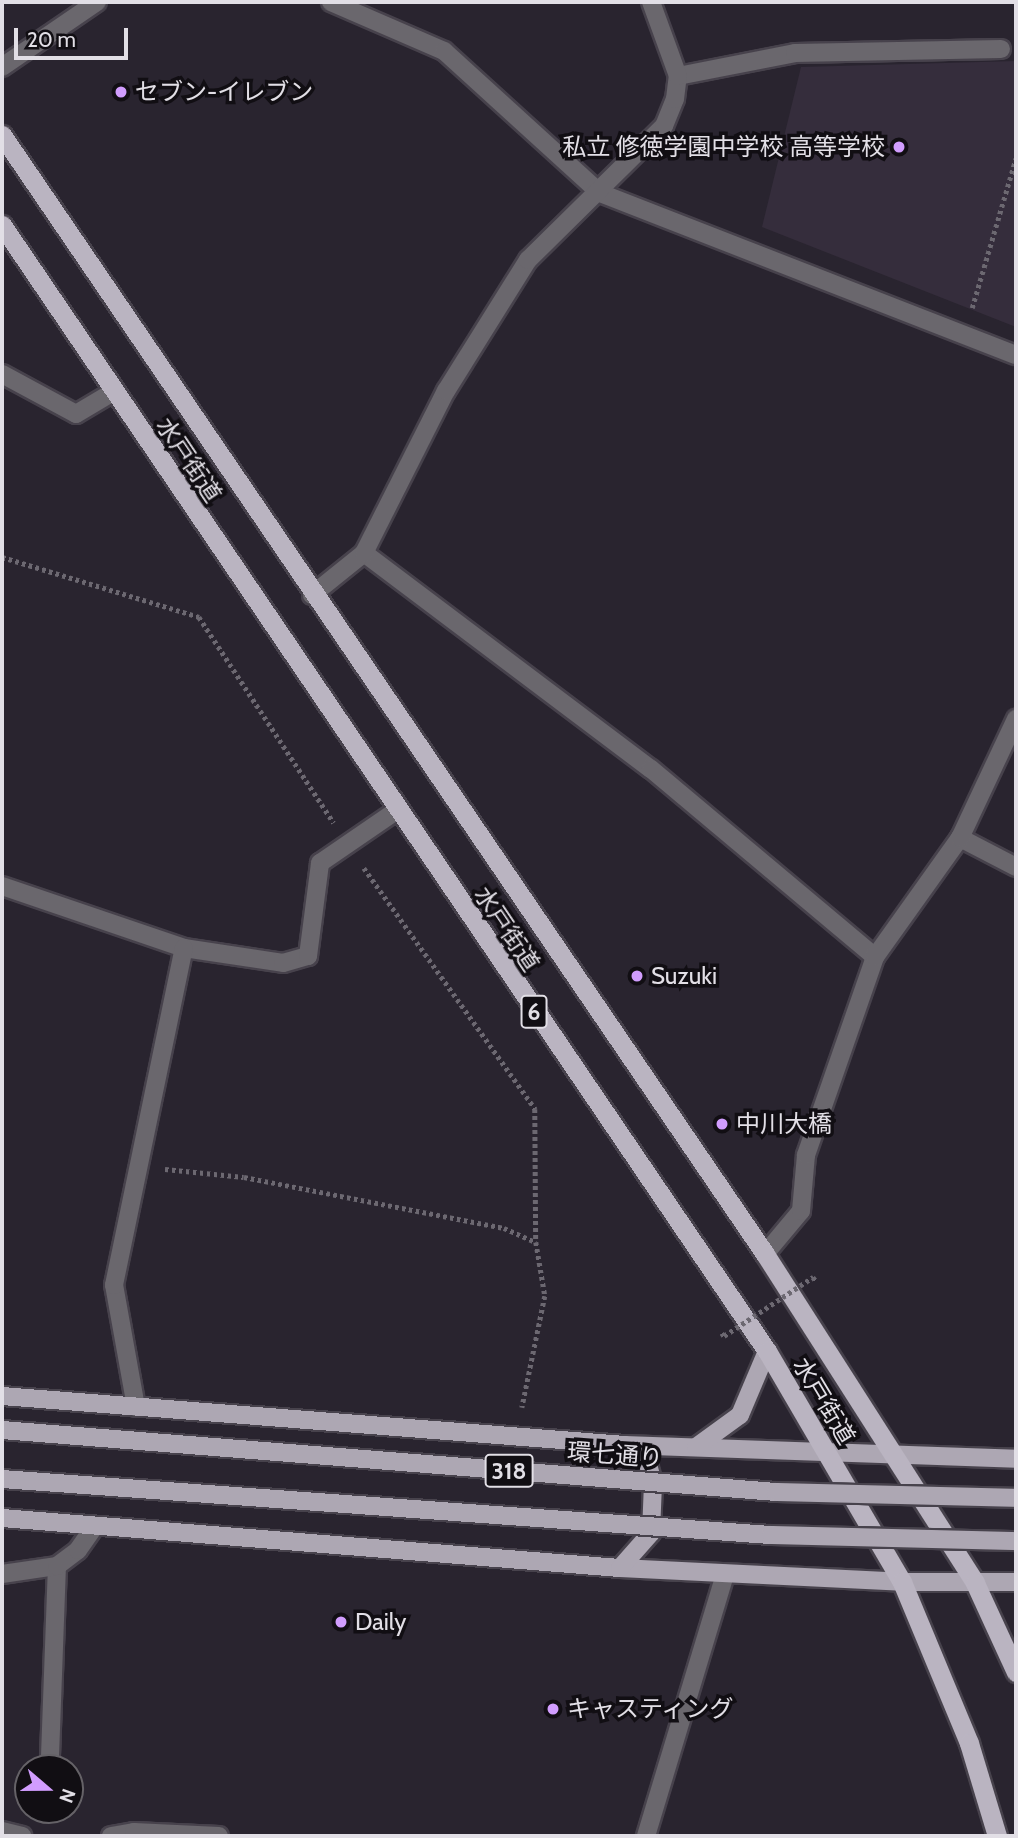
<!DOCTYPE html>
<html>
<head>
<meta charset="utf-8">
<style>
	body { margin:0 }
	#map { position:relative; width:1018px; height:1838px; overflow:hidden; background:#29242f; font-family:Cabin,"Noto Sans JP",sans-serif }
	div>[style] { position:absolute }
	.built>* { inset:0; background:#352d3c }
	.path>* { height:4.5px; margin-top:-2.25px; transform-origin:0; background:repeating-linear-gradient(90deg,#6c6871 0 3.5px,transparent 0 7px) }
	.roads { filter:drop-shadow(2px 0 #47424c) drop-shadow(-2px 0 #47424c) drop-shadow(0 2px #47424c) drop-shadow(0 -2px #47424c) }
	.service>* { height:18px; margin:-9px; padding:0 9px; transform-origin:9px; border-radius:9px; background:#6a676d }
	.minor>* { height:18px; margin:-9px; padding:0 9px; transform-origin:9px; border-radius:9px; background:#6a676d }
	.primary>* { height:18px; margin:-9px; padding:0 9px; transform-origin:9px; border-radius:9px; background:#ada7b3 }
	.trunk>* { height:19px; margin:-9.5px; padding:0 9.5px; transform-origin:9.5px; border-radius:9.5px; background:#bab4c1 }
	.path-bridge>* { height:4.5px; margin-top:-2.25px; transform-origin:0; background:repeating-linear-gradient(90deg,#6c6871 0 3.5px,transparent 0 7px) }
	.bridges { filter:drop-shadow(2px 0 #47424c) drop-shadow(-2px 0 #47424c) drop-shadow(0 2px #47424c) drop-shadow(0 -2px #47424c) }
	.primary-bridge>* { height:18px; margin:-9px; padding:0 9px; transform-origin:9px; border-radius:9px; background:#ada7b3 }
	.dots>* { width:19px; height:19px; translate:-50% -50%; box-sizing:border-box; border:4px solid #110e13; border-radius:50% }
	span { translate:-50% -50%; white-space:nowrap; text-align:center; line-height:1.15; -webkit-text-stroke:7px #110e13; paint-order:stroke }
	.shield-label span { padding:2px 5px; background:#110e13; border:2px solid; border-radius:5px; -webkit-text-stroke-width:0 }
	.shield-label { font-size:23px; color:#e2dfe6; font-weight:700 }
	.poi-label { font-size:24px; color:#e2dfe6 }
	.left { translate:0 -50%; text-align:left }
	.right { translate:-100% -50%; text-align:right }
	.street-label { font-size:24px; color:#e2dfe6 }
	.frame { position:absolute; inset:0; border:4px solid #e2dfe6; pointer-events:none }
	.north { position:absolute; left:14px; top:1754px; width:70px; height:70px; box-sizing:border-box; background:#110e13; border:2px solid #656267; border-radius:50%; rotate:110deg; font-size:19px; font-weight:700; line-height:28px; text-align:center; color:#e2dfe6 }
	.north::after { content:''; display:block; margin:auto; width:24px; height:32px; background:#d19dfe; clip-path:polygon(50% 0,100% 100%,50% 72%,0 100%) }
	.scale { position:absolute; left:14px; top:28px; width:114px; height:32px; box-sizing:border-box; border:4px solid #e2dfe6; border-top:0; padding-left:9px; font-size:21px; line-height:24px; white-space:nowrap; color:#e2dfe6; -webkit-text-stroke:5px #110e13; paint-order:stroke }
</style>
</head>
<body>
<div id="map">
	<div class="built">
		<div style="clip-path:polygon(1016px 61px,1016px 327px,762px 227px,801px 67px)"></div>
	</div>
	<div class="path">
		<div style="left:972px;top:308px;width:156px;rotate:-73.7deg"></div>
		<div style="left:2px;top:557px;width:206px;rotate:16.9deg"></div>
		<div style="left:199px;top:617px;width:246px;rotate:56.8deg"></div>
		<div style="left:364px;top:868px;width:296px;rotate:54.6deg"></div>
		<div style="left:535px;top:1109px;width:133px;rotate:89.6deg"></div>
		<div style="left:536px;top:1242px;width:55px;rotate:80.5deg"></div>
		<div style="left:545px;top:1296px;width:114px;rotate:101.6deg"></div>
		<div style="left:165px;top:1169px;width:79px;rotate:5.8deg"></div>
		<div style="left:244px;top:1177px;width:265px;rotate:11.1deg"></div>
		<div style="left:504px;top:1228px;width:35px;rotate:24deg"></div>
	</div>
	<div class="roads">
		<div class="service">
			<div style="left:2px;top:374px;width:84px;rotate:28.4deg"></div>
			<div style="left:76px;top:414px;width:43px;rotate:-30.7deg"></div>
			<div style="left:2px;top:886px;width:192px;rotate:18.8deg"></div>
			<div style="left:184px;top:948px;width:100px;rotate:8.6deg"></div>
			<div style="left:283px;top:963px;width:26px;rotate:-16deg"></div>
			<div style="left:308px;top:956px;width:94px;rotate:-82.6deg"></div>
			<div style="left:320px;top:863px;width:92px;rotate:-34.4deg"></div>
			<div style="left:136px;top:1407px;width:124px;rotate:-100.2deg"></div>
			<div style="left:114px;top:1285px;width:344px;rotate:-78.3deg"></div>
			<div style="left:50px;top:1756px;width:190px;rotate:-87.9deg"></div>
		</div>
		<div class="minor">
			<div style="left:331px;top:2px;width:123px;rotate:23.4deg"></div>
			<div style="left:444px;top:51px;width:211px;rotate:42.3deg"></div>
			<div style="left:600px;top:193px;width:446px;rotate:21.3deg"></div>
			<div style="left:2px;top:67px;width:115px;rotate:-34.4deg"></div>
			<div style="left:678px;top:76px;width:119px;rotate:-11.1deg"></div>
			<div style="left:795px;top:53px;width:206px;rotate:-1.1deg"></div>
			<div style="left:364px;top:553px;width:359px;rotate:37deg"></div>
			<div style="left:651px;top:769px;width:292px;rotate:40deg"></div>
			<div style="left:312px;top:595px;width:67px;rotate:-38.9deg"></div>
			<div style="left:364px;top:553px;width:182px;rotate:-63.2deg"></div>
			<div style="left:446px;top:391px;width:155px;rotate:-58deg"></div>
			<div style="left:528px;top:260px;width:191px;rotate:-44.6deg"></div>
			<div style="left:664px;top:126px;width:29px;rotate:-68deg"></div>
			<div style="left:675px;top:99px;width:23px;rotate:-83deg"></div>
			<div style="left:678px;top:76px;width:79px;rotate:-110deg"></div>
			<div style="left:960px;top:838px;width:63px;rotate:27.4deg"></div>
			<div style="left:765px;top:1254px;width:56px;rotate:-50.1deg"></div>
			<div style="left:801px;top:1211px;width:56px;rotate:-84.9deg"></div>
			<div style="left:806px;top:1155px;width:210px;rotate:-70.8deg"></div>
			<div style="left:875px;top:957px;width:146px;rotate:-54.5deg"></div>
			<div style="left:960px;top:838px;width:132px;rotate:-64.8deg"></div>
			<div style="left:2px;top:1574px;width:56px;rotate:-8.3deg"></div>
			<div style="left:57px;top:1566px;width:26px;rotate:-37deg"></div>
			<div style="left:78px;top:1550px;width:29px;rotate:-55deg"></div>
			<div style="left:2px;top:1831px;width:21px;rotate:14deg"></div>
			<div style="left:111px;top:1836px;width:23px;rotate:-10deg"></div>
			<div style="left:134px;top:1832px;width:85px;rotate:2.7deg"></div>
			<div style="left:646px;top:1836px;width:274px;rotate:-73.2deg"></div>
		</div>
		<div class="primary">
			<div style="left:2px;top:1396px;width:624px;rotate:4.5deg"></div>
			<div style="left:624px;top:1445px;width:392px;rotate:2deg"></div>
			<div style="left:696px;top:1447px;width:54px;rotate:-36deg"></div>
			<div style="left:740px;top:1415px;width:69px;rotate:-67.1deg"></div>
			<div style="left:2px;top:1518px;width:620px;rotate:4.63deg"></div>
			<div style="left:620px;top:1568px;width:282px;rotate:2.8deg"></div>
			<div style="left:902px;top:1582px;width:114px"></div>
			<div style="left:620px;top:1568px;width:47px;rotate:-48.5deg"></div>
			<div style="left:651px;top:1533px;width:50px;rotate:-87.7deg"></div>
			<div style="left:653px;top:1483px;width:23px;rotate:-105deg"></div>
			<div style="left:647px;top:1461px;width:28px;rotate:-145deg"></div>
		</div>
		<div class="trunk">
			<div style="left:2px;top:135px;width:1354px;rotate:55.71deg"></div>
			<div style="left:765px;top:1254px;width:390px;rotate:57.4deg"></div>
			<div style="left:975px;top:1583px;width:98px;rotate:65.3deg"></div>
			<div style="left:2px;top:225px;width:1361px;rotate:55.81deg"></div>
			<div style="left:767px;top:1351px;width:268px;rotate:59.7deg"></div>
			<div style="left:902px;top:1582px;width:174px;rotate:67.4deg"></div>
			<div style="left:969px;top:1743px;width:97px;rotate:73.2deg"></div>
		</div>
	</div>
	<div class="path-bridge">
		<div style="left:722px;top:1333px;width:4px;rotate:56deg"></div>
		<div style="left:724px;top:1336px;width:107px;rotate:-33.5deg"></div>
		<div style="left:813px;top:1277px;width:5px;rotate:53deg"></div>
	</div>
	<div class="bridges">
		<div class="primary-bridge">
			<div style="left:2px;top:1430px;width:776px;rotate:4.58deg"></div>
			<div style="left:776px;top:1492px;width:240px;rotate:1.4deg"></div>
			<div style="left:2px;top:1479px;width:771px;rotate:4.17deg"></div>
			<div style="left:771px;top:1535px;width:245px;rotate:1.4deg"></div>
		</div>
	</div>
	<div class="dots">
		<div style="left:121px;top:92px;background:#d19dfe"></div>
		<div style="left:899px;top:147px;background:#d19dfe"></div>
		<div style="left:637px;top:976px;background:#d19dfe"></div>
		<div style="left:722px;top:1124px;background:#d19dfe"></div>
		<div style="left:341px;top:1622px;background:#d19dfe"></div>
		<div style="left:553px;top:1709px;background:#d19dfe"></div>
	</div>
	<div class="shield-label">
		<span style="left:534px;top:1012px">6</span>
		<span style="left:509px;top:1471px">318</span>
	</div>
	<div class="poi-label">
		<span class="left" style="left:135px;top:92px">セブン-イレブン</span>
		<span class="right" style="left:885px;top:147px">私立 修徳学園中学校 高等学校</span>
		<span class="left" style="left:651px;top:976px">Suzuki</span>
		<span class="left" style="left:736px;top:1124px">中川大橋</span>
		<span class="left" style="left:355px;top:1622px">Daily</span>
		<span class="left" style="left:567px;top:1709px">キャスティング</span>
	</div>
	<div class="street-label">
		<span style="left:189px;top:460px;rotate:56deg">水戸街道</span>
		<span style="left:507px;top:929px;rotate:56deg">水戸街道</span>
		<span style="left:824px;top:1401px;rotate:59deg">水戸街道</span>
		<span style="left:615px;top:1455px;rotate:4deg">環七通り</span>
	</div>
	<div class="frame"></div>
	<div class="north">N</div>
	<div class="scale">20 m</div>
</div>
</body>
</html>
